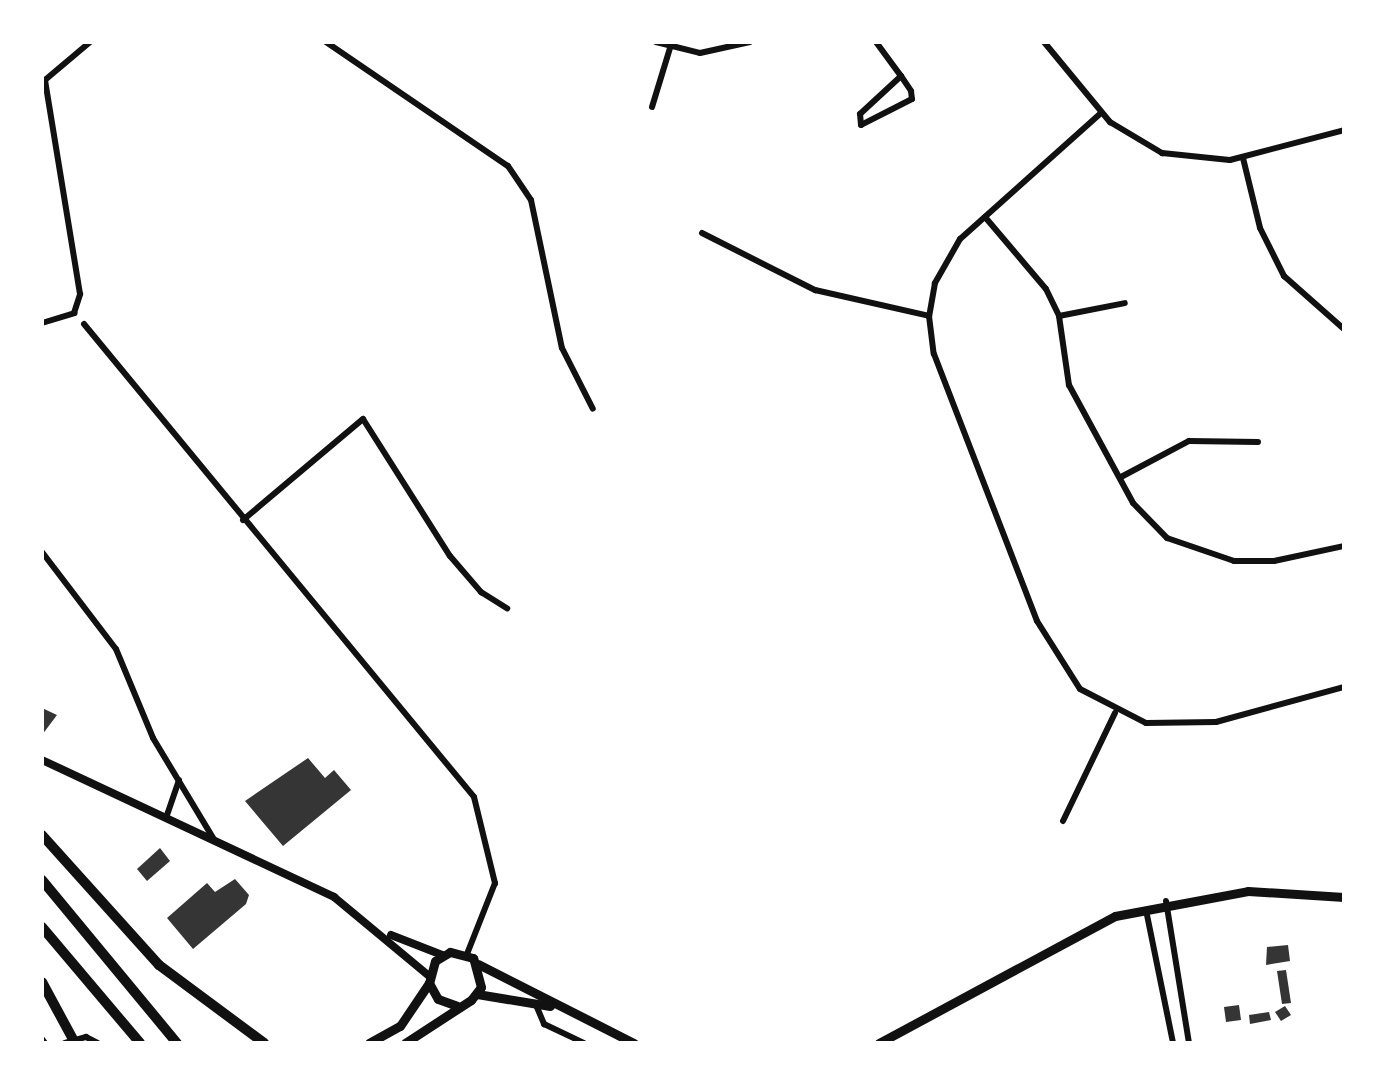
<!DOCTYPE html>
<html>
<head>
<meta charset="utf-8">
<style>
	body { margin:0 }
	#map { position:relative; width:1386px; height:1085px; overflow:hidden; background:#fff; font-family:"Exo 2",sans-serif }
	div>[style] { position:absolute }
	.building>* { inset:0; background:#353535 }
	.minor>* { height:6px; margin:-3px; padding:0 3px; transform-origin:3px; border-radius:3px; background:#111 }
	.secondary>* { height:8px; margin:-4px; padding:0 4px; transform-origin:4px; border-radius:4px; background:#111 }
	.primary>* { height:9px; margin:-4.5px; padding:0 4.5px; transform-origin:4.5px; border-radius:4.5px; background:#111 }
	.motorway>* { height:10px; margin:-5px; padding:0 5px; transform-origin:5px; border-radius:5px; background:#111 }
	span { translate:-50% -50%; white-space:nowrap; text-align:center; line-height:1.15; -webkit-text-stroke:6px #fff; paint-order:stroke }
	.frame { position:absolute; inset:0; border:44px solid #fff; pointer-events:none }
</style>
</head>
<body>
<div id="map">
	<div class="building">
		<div style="clip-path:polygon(42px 708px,57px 715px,42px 735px)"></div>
		<div style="clip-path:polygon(308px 758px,325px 778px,334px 770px,351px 790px,283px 846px,245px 801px)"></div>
		<div style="clip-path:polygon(160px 848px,170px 861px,147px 881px,137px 869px)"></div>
		<div style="clip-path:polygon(235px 879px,249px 895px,246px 904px,193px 949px,167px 918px,207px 883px,215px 892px)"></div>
		<div style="clip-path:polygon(1288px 945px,1290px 961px,1266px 965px,1267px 947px)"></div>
		<div style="clip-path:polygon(1286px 970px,1291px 1003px,1282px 1004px,1277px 971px)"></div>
		<div style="clip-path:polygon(1239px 1005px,1241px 1020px,1226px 1022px,1224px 1007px)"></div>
		<div style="clip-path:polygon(1285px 1006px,1291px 1015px,1281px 1021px,1275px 1012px)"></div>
		<div style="clip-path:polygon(1269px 1012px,1271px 1020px,1250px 1024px,1249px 1015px)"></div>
	</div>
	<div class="minor">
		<div style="left:326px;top:42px;width:220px;rotate:34.3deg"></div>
		<div style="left:508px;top:166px;width:41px;rotate:55.9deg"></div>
		<div style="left:531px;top:200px;width:151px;rotate:78.2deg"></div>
		<div style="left:562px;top:348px;width:68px;rotate:63.1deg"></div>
		<div style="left:656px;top:42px;width:45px;rotate:14deg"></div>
		<div style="left:700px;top:53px;width:51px;rotate:-12.4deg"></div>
		<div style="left:876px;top:42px;width:42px;rotate:53.7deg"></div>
		<div style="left:901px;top:76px;width:18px;rotate:56deg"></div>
		<div style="left:911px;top:91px;width:8px;rotate:83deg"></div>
		<div style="left:912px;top:99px;width:57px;rotate:153deg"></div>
		<div style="left:861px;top:125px;width:11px;rotate:-95deg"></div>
		<div style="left:860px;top:114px;width:56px;rotate:-42.8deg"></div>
		<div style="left:1044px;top:42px;width:104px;rotate:50.5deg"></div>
		<div style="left:1110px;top:122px;width:61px;rotate:30.8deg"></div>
		<div style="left:1162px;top:153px;width:68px;rotate:5.9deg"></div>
		<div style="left:1230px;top:160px;width:118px;rotate:-14.7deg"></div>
		<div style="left:652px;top:107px;width:62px;rotate:-73deg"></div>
		<div style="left:1101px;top:113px;width:189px;rotate:138.2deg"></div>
		<div style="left:960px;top:239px;width:51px;rotate:119.6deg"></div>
		<div style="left:935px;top:283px;width:34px;rotate:100deg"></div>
		<div style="left:929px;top:316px;width:38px;rotate:83deg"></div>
		<div style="left:934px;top:354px;width:286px;rotate:68.9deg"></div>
		<div style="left:1037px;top:621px;width:80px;rotate:57.7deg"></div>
		<div style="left:1080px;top:689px;width:74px;rotate:27.3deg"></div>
		<div style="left:1146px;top:723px;width:70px;rotate:-0.8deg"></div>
		<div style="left:1216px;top:722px;width:133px;rotate:-15.3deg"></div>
		<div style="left:1243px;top:158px;width:72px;rotate:76.3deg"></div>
		<div style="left:1260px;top:228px;width:54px;rotate:63.4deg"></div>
		<div style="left:1284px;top:276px;width:80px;rotate:41.5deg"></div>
		<div style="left:985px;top:217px;width:94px;rotate:49.7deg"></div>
		<div style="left:1046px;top:289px;width:30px;rotate:64deg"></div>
		<div style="left:1059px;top:316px;width:70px;rotate:81.8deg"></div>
		<div style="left:1069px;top:385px;width:134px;rotate:61.5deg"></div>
		<div style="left:1133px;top:503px;width:49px;rotate:45.8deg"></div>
		<div style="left:1167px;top:538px;width:71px;rotate:18.9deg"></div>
		<div style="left:1234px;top:561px;width:40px"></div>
		<div style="left:1274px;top:561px;width:72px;rotate:-12.1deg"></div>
		<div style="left:702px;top:233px;width:127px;rotate:26.8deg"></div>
		<div style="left:815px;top:290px;width:117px;rotate:12.8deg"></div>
		<div style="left:1059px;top:316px;width:67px;rotate:-11.1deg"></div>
		<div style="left:42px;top:323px;width:34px;rotate:-17deg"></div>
		<div style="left:74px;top:313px;width:20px;rotate:-72deg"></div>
		<div style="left:80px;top:294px;width:217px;rotate:-99.3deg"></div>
		<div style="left:45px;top:80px;width:59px;rotate:-40.2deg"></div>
		<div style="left:84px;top:324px;width:613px;rotate:50.49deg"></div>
		<div style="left:474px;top:797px;width:89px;rotate:76.3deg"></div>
		<div style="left:495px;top:883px;width:76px;rotate:111.5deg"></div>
		<div style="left:1121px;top:477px;width:77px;rotate:-27.9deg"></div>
		<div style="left:1189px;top:441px;width:69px;rotate:0.8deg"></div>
		<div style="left:243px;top:520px;width:157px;rotate:-40.1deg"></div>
		<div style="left:363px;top:419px;width:162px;rotate:57.6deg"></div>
		<div style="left:450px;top:556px;width:48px;rotate:49.3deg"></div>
		<div style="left:481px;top:592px;width:31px;rotate:32deg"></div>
		<div style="left:42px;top:552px;width:122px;rotate:52.7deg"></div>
		<div style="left:116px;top:649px;width:96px;rotate:67.4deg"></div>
		<div style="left:153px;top:738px;width:120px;rotate:59deg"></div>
		<div style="left:166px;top:818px;width:40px;rotate:-71.1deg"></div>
		<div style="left:1063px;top:821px;width:120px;rotate:-64.3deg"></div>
		<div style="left:1166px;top:901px;width:144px;rotate:80.8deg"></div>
		<div style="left:1146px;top:910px;width:136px;rotate:78.5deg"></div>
		<div style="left:536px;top:1005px;width:21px;rotate:67deg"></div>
		<div style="left:544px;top:1024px;width:44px;rotate:25.4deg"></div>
		<div style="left:42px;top:1039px;width:5px;rotate:53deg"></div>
		<div style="left:65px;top:1043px;width:22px;rotate:-16deg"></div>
		<div style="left:86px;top:1037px;width:13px;rotate:27deg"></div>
	</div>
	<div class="secondary">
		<div style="left:42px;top:760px;width:323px;rotate:25.1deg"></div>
		<div style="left:334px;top:897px;width:124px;rotate:39.7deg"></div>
		<div style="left:391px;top:935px;width:55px;rotate:21.4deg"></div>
	</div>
	<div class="primary">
		<div style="left:478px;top:964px;width:175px;rotate:26.9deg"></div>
		<div style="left:477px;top:994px;width:74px;rotate:9.3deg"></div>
		<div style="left:369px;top:1043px;width:35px;rotate:-29deg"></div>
		<div style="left:400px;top:1026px;width:52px;rotate:-56deg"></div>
		<div style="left:405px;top:1043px;width:79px;rotate:-33.1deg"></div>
		<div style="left:471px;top:1000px;width:16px;rotate:-52deg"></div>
		<div style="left:481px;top:987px;width:30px;rotate:-105deg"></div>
		<div style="left:473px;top:958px;width:24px;rotate:-165deg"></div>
		<div style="left:450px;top:952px;width:17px;rotate:149deg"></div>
		<div style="left:435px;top:961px;width:23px;rotate:105deg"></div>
		<div style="left:429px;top:983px;width:18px;rotate:61deg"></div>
		<div style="left:438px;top:999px;width:20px;rotate:20deg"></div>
		<div style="left:879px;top:1043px;width:268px;rotate:-28.3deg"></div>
		<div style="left:1115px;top:916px;width:135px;rotate:-10.6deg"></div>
		<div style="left:1248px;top:891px;width:96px;rotate:3.6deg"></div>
	</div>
	<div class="motorway">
		<div style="left:42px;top:835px;width:175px;rotate:48deg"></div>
		<div style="left:159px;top:965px;width:131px;rotate:36.6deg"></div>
		<div style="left:42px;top:880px;width:212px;rotate:50.4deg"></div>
		<div style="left:42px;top:927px;width:152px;rotate:49.8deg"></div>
		<div style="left:42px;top:982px;width:69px;rotate:61.6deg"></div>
	</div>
	<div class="frame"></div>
</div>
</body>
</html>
